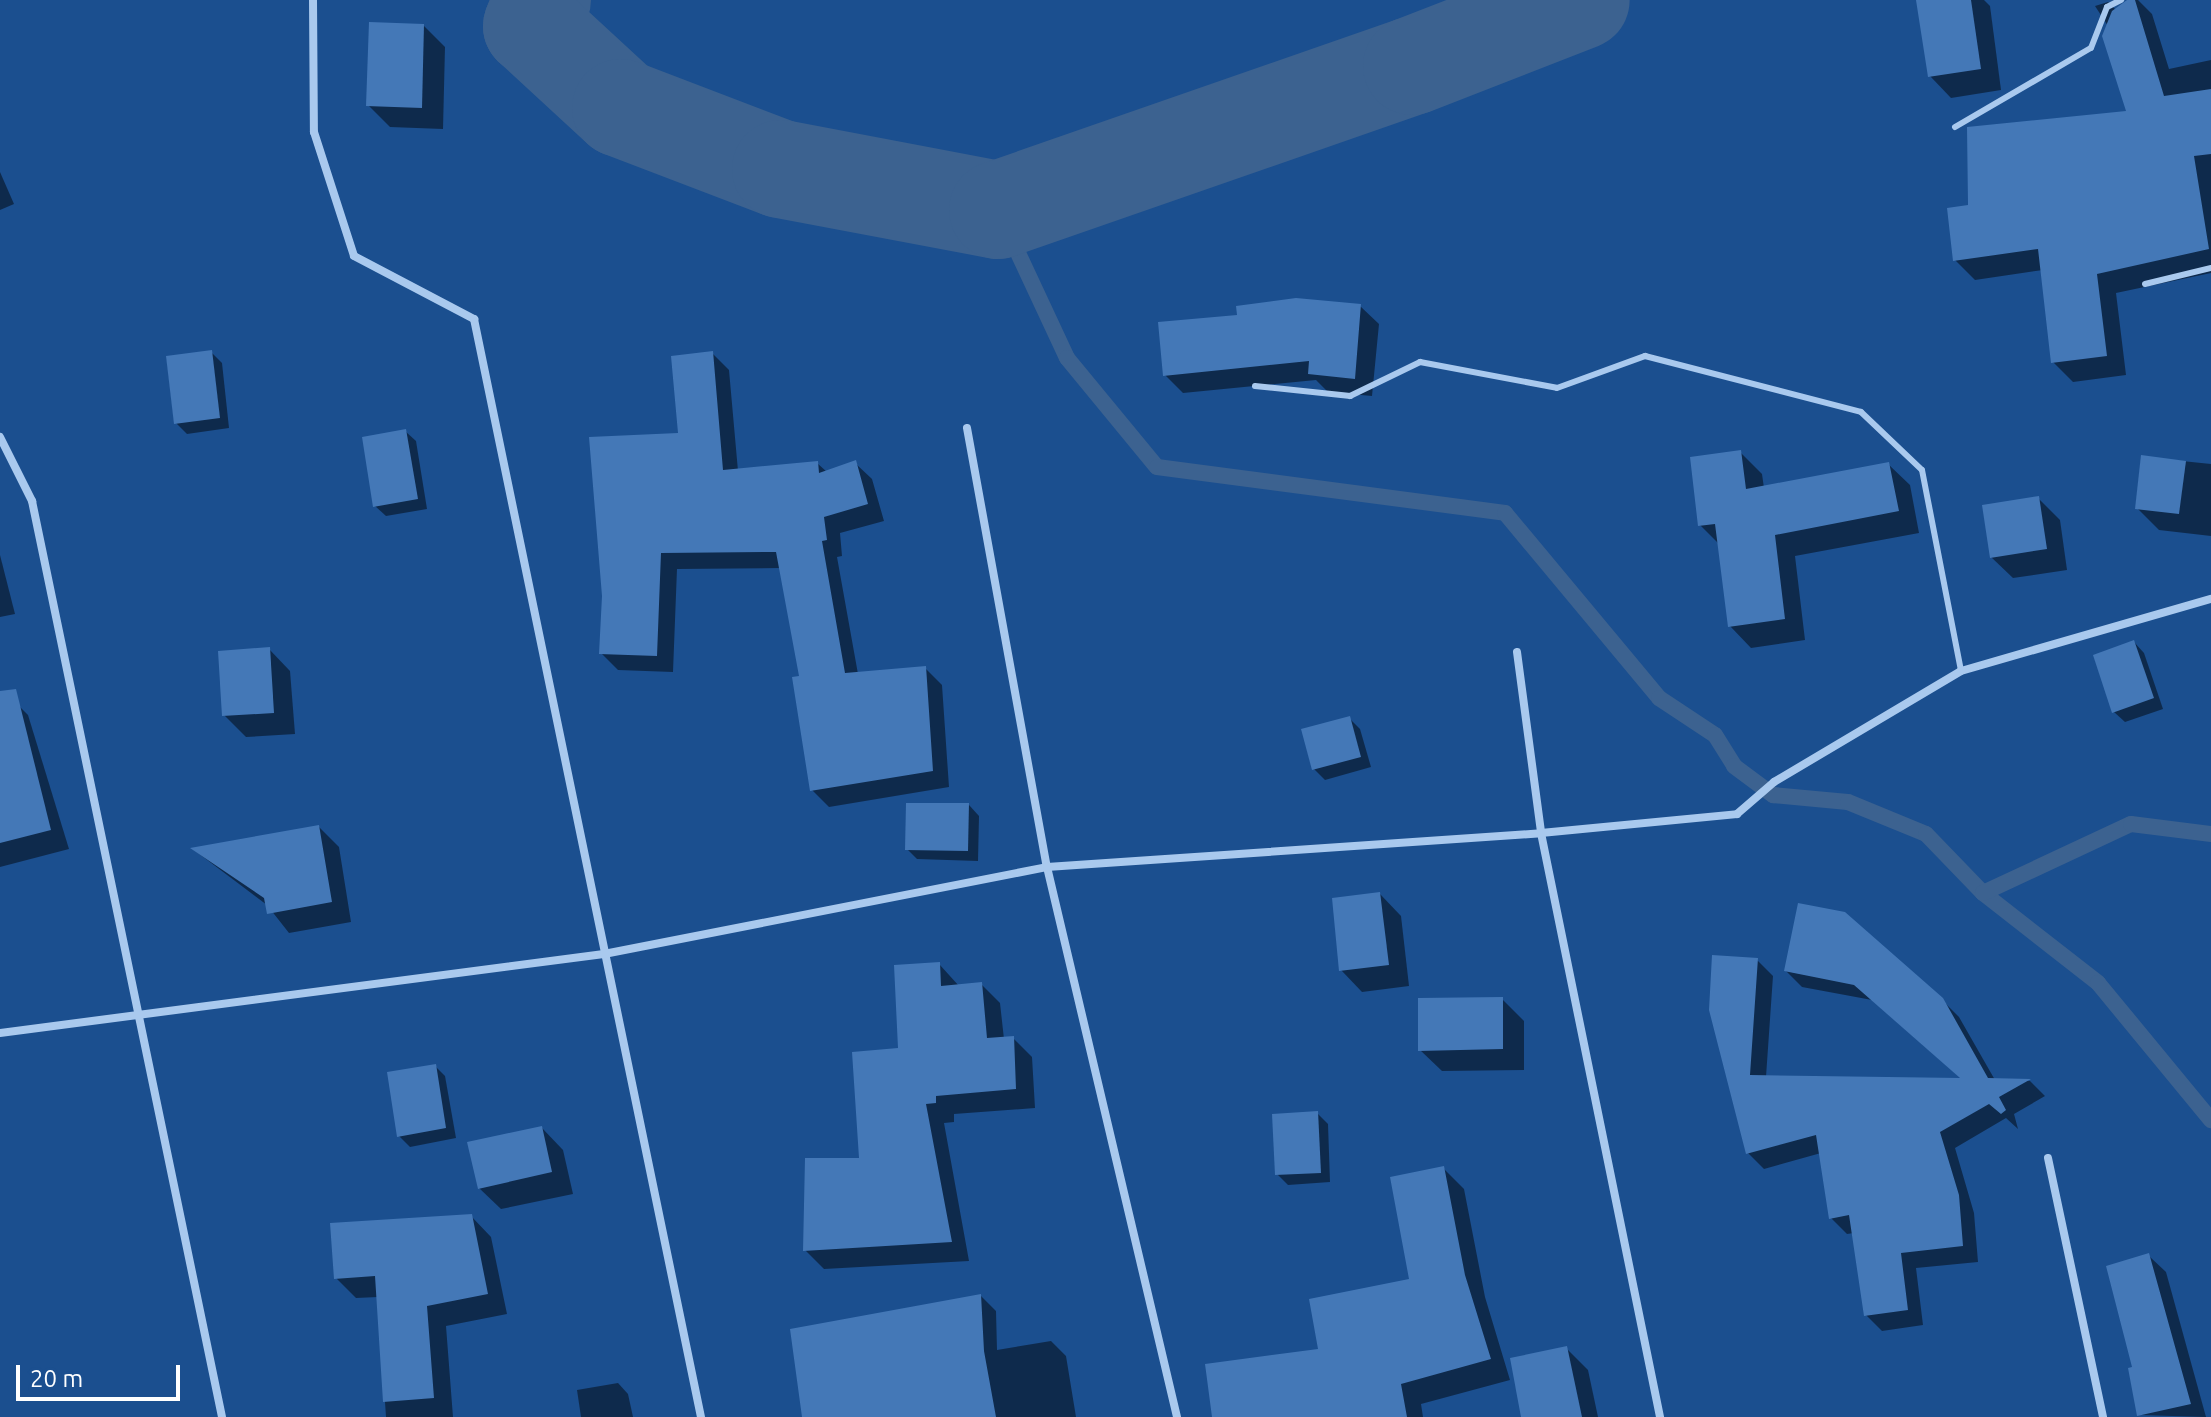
<!DOCTYPE html>
<html>
<head>
<meta charset="utf-8">
<style>
	body { margin:0 }
	#map { position:relative; width:2211px; height:1417px; overflow:hidden; background:#1b4f8f; font-family:Ubuntu,sans-serif }
	div>[style] { position:absolute }
	.shadow>* { inset:0; background:#0007 }
	.stream>* { height:16px; margin:-8px; padding:0 8px; transform-origin:8px; border-radius:8px; background:#3c6290 }
	.river>* { height:98px; margin:-49px; padding:0 49px; transform-origin:49px; border-radius:49px; background:#3c6290 }
	.building>* { inset:0; background:#4478b7 }
	.lane>* { height:6px; margin:-3px; padding:0 3px; transform-origin:3px; border-radius:3px; background:#a9c9ee }
	.street>* { height:8px; margin:-4px; padding:0 4px; transform-origin:4px; border-radius:4px; background:#a9c9ee }
	span { translate:-50% -50%; white-space:nowrap; text-align:center; line-height:1.15; -webkit-text-stroke:7px #1b4f8f; paint-order:stroke }
	.scale { position:absolute; left:16px; top:1365px; width:164px; height:36px; box-sizing:border-box; border:4px solid #fff; border-top:0; padding-left:10px; font-size:24px; line-height:28px; white-space:nowrap; color:#fff; -webkit-text-stroke:6px #1b4f8f; paint-order:stroke }
</style>
</head>
<body>
<div id="map">
	<div class="shadow">
		<div style="clip-path:polygon(1918px 0,1984px 0,1990px 6px,2001px 90px,1951px 98px,1930px 76px)"></div>
		<div style="clip-path:polygon(2127px 0,2138px 0,2152px 14px,2169px 69px,2211px 60px,2211px 273px,2116px 293px,2126px 375px,2073px 382px,2053px 362px,2043px 270px,1975px 280px,1955px 260px,1970px 207px,2128px 112px,2108px 26px,2095px 6px,2108px 2px,2117px 11px,2128px 5px)"></div>
		<div style="clip-path:polygon(424px 26px,445px 47px,443px 129px,390px 127px,368px 105px)"></div>
		<div style="clip-path:polygon(0 172px,14px 204px,0 210px)"></div>
		<div style="clip-path:polygon(1360px 306px,1379px 324px,1372px 396px,1328px 392px,1316px 380px,1183px 393px,1165px 375px)"></div>
		<div style="clip-path:polygon(211px 352px,222px 363px,229px 428px,187px 434px,176px 423px)"></div>
		<div style="clip-path:polygon(712px 353px,729px 370px,738px 471px,817px 463px,827px 472px,855px 463px,872px 479px,884px 521px,840px 533px,842px 556px,837px 557px,858px 674px,926px 669px,942px 685px,949px 787px,829px 807px,812px 790px,801px 677px,781px 568px,677px 569px,673px 672px,618px 670px,601px 653px)"></div>
		<div style="clip-path:polygon(405px 431px,416px 441px,427px 509px,386px 516px,375px 506px)"></div>
		<div style="clip-path:polygon(1740px 452px,1762px 474px,1764px 488px,1888px 464px,1910px 485px,1919px 533px,1795px 556px,1805px 640px,1751px 648px,1730px 626px,1720px 545px,1700px 525px)"></div>
		<div style="clip-path:polygon(2143px 457px,2211px 464px,2211px 536px,2159px 530px,2137px 508px)"></div>
		<div style="clip-path:polygon(2038px 498px,2060px 520px,2067px 570px,2013px 578px,1991px 557px)"></div>
		<div style="clip-path:polygon(0 555px,15px 614px,0 617px)"></div>
		<div style="clip-path:polygon(2134px 642px,2144px 653px,2163px 709px,2125px 722px,2114px 712px)"></div>
		<div style="clip-path:polygon(269px 649px,290px 671px,295px 734px,246px 737px,224px 715px)"></div>
		<div style="clip-path:polygon(9px 696px,28px 715px,69px 849px,0 867px,0 698px)"></div>
		<div style="clip-path:polygon(1349px 718px,1360px 729px,1371px 767px,1325px 780px,1314px 769px)"></div>
		<div style="clip-path:polygon(969px 805px,979px 816px,978px 861px,917px 859px,907px 849px)"></div>
		<div style="clip-path:polygon(319px 827px,339px 847px,351px 922px,289px 933px,267px 905px,194px 850px)"></div>
		<div style="clip-path:polygon(1380px 894px,1401px 916px,1409px 986px,1362px 992px,1341px 970px)"></div>
		<div style="clip-path:polygon(1757px 960px,1773px 976px,1766px 1077px,1963px 1080px,1872px 1000px,1802px 987px,1786px 971px,1942px 1000px,1959px 1017px,1995px 1080px,2030px 1081px,2045px 1096px,2014px 1114px,2018px 1129px,2006px 1118px,1955px 1148px,1974px 1213px,1978px 1262px,1916px 1268px,1923px 1325px,1882px 1331px,1866px 1315px,1854px 1233px,1847px 1234px,1831px 1218px,1821px 1153px,1764px 1169px,1748px 1153px,1712px 1010px)"></div>
		<div style="clip-path:polygon(940px 965px,959px 986px,981px 984px,1000px 1003px,1004px 1039px,1013px 1038px,1032px 1057px,1035px 1108px,954px 1114px,954px 1122px,944px 1123px,969px 1261px,824px 1269px,805px 1250px,861px 1160px,900px 1050px)"></div>
		<div style="clip-path:polygon(1502px 999px,1524px 1021px,1524px 1070px,1442px 1071px,1420px 1050px)"></div>
		<div style="clip-path:polygon(435px 1066px,445px 1076px,456px 1138px,410px 1147px,399px 1136px)"></div>
		<div style="clip-path:polygon(1317px 1113px,1328px 1124px,1330px 1182px,1288px 1185px,1277px 1174px)"></div>
		<div style="clip-path:polygon(542px 1128px,563px 1150px,573px 1194px,501px 1209px,479px 1188px)"></div>
		<div style="clip-path:polygon(1443px 1168px,1464px 1189px,1485px 1297px,1510px 1380px,1421px 1404px,1423px 1417px,1212px 1417px,1321px 1351px,1411px 1280px)"></div>
		<div style="clip-path:polygon(471px 1216px,491px 1237px,507px 1314px,446px 1326px,453px 1417px,386px 1417px,378px 1297px,356px 1298px,336px 1278px)"></div>
		<div style="clip-path:polygon(2149px 1256px,2166px 1272px,2206px 1417px,2139px 1415px,2134px 1368px)"></div>
		<div style="clip-path:polygon(981px 1296px,996px 1311px,997px 1350px,1051px 1341px,1066px 1356px,1076px 1417px,804px 1417px)"></div>
		<div style="clip-path:polygon(1567px 1349px,1588px 1370px,1598px 1417px,1523px 1417px)"></div>
		<div style="clip-path:polygon(618px 1383px,628px 1394px,633px 1417px,581px 1417px,577px 1390px)"></div>
	</div>
	<div class="stream">
		<div style="left:998px;top:210px;width:163px;rotate:65deg"></div>
		<div style="left:1067px;top:358px;width:141px;rotate:50.5deg"></div>
		<div style="left:1157px;top:467px;width:351px;rotate:7.5deg"></div>
		<div style="left:1505px;top:513px;width:241px;rotate:50.2deg"></div>
		<div style="left:1659px;top:698px;width:67px;rotate:33.5deg"></div>
		<div style="left:1715px;top:735px;width:36px;rotate:58deg"></div>
		<div style="left:1734px;top:766px;width:49px;rotate:36.6deg"></div>
		<div style="left:1773px;top:795px;width:75px;rotate:5.3deg"></div>
		<div style="left:1848px;top:802px;width:84px;rotate:22.3deg"></div>
		<div style="left:1926px;top:834px;width:82px;rotate:46deg"></div>
		<div style="left:1983px;top:893px;width:146px;rotate:38deg"></div>
		<div style="left:2098px;top:983px;width:178px;rotate:50.5deg"></div>
		<div style="left:1983px;top:893px;width:163px;rotate:-25deg"></div>
		<div style="left:2131px;top:824px;width:81px;rotate:7.1deg"></div>
	</div>
	<div class="river">
		<div style="left:542px;top:0;width:28px;rotate:111deg"></div>
		<div style="left:532px;top:26px;width:121px;rotate:42.7deg"></div>
		<div style="left:621px;top:108px;width:171px;rotate:20.9deg"></div>
		<div style="left:781px;top:169px;width:221px;rotate:10.7deg"></div>
		<div style="left:998px;top:210px;width:438px;rotate:-19.2deg"></div>
		<div style="left:1412px;top:66px;width:181px;rotate:-21.3deg"></div>
	</div>
	<div class="building">
		<div style="clip-path:polygon(1916px 0,1971px 0,1981px 69px,1928px 77px)"></div>
		<div style="clip-path:polygon(2127px 0,2135px 0,2164px 96px,2211px 89px,2211px 154px,2194px 156px,2209px 249px,2097px 274px,2107px 356px,2051px 363px,2038px 249px,1953px 261px,1947px 208px,1968px 205px,1967px 127px,2126px 111px,2102px 36px,2112px 11px)"></div>
		<div style="clip-path:polygon(369px 22px,424px 24px,422px 108px,366px 106px)"></div>
		<div style="clip-path:polygon(1296px 298px,1361px 304px,1355px 379px,1308px 374px,1309px 361px,1163px 376px,1158px 322px,1237px 315px,1236px 306px)"></div>
		<div style="clip-path:polygon(212px 350px,220px 418px,174px 424px,166px 356px)"></div>
		<div style="clip-path:polygon(713px 351px,723px 470px,818px 461px,819px 473px,856px 460px,868px 504px,824px 517px,827px 540px,822px 541px,845px 673px,926px 666px,933px 771px,810px 791px,792px 677px,799px 676px,776px 552px,661px 553px,657px 656px,599px 654px,602px 596px,589px 437px,678px 433px,671px 356px)"></div>
		<div style="clip-path:polygon(406px 429px,418px 499px,373px 507px,362px 437px)"></div>
		<div style="clip-path:polygon(1741px 450px,1746px 489px,1889px 462px,1899px 511px,1775px 535px,1785px 619px,1728px 627px,1715px 524px,1698px 526px,1690px 457px)"></div>
		<div style="clip-path:polygon(2141px 455px,2186px 461px,2179px 514px,2135px 509px)"></div>
		<div style="clip-path:polygon(2039px 496px,2047px 549px,1990px 558px,1982px 505px)"></div>
		<div style="clip-path:polygon(2134px 640px,2154px 698px,2112px 713px,2093px 655px)"></div>
		<div style="clip-path:polygon(270px 647px,274px 713px,222px 716px,218px 651px)"></div>
		<div style="clip-path:polygon(16px 689px,51px 830px,0 843px,0 691px)"></div>
		<div style="clip-path:polygon(1350px 716px,1361px 757px,1312px 770px,1301px 729px)"></div>
		<div style="clip-path:polygon(906px 803px,969px 803px,968px 851px,905px 850px)"></div>
		<div style="clip-path:polygon(319px 825px,332px 902px,267px 914px,264px 898px,190px 848px)"></div>
		<div style="clip-path:polygon(1380px 892px,1389px 965px,1339px 971px,1332px 898px)"></div>
		<div style="clip-path:polygon(1798px 903px,1845px 912px,1943px 998px,1988px 1078px,2031px 1079px,1999px 1097px,2006px 1110px,2001px 1114px,1989px 1104px,1940px 1132px,1959px 1195px,1963px 1246px,1901px 1253px,1908px 1310px,1864px 1316px,1849px 1215px,1829px 1219px,1816px 1135px,1746px 1154px,1709px 1010px,1712px 955px,1758px 958px,1750px 1075px,1960px 1078px,1854px 985px,1784px 971px)"></div>
		<div style="clip-path:polygon(940px 962px,941px 986px,982px 982px,987px 1038px,1014px 1036px,1016px 1089px,936px 1096px,936px 1103px,926px 1104px,952px 1242px,803px 1251px,805px 1158px,859px 1158px,852px 1052px,898px 1048px,894px 965px)"></div>
		<div style="clip-path:polygon(1503px 997px,1503px 1049px,1418px 1051px,1418px 998px)"></div>
		<div style="clip-path:polygon(436px 1064px,446px 1128px,397px 1137px,387px 1072px)"></div>
		<div style="clip-path:polygon(1318px 1111px,1321px 1173px,1275px 1175px,1272px 1114px)"></div>
		<div style="clip-path:polygon(542px 1126px,552px 1172px,478px 1189px,467px 1142px)"></div>
		<div style="clip-path:polygon(1444px 1166px,1465px 1275px,1491px 1359px,1401px 1384px,1407px 1417px,1212px 1417px,1205px 1364px,1318px 1349px,1309px 1299px,1409px 1279px,1390px 1177px)"></div>
		<div style="clip-path:polygon(472px 1214px,488px 1294px,427px 1306px,434px 1398px,383px 1402px,375px 1276px,334px 1279px,330px 1223px)"></div>
		<div style="clip-path:polygon(2149px 1253px,2191px 1404px,2137px 1416px,2128px 1368px,2132px 1367px,2106px 1266px)"></div>
		<div style="clip-path:polygon(981px 1294px,984px 1351px,996px 1417px,802px 1417px,790px 1329px)"></div>
		<div style="clip-path:polygon(1567px 1346px,1582px 1417px,1521px 1417px,1510px 1358px)"></div>
	</div>
	<div class="lane">
		<div style="left:1955px;top:127px;width:157px;rotate:-30.2deg"></div>
		<div style="left:2091px;top:48px;width:44px;rotate:-68.7deg"></div>
		<div style="left:2107px;top:7px;width:16px;rotate:-27deg"></div>
		<div style="left:2145px;top:284px;width:68px;rotate:-13.6deg"></div>
		<div style="left:1255px;top:386px;width:96px;rotate:6deg"></div>
		<div style="left:1350px;top:396px;width:78px;rotate:-25.9deg"></div>
		<div style="left:1420px;top:362px;width:139px;rotate:10.7deg"></div>
		<div style="left:1557px;top:388px;width:94px;rotate:-20deg"></div>
		<div style="left:1645px;top:356px;width:223px;rotate:14.5deg"></div>
		<div style="left:1861px;top:412px;width:84px;rotate:43.6deg"></div>
		<div style="left:1922px;top:470px;width:205px;rotate:79deg"></div>
	</div>
	<div class="street">
		<div style="left:313px;top:0;width:132px;rotate:89.6deg"></div>
		<div style="left:314px;top:132px;width:130px;rotate:72.1deg"></div>
		<div style="left:354px;top:256px;width:136px;rotate:27.7deg"></div>
		<div style="left:474px;top:319px;width:1121px;rotate:78.32deg"></div>
		<div style="left:967px;top:428px;width:446px;rotate:79.7deg"></div>
		<div style="left:1047px;top:867px;width:565px;rotate:76.7deg"></div>
		<div style="left:0;top:437px;width:72px;rotate:63.4deg"></div>
		<div style="left:32px;top:501px;width:935px;rotate:78.28deg"></div>
		<div style="left:1517px;top:652px;width:183px;rotate:82.4deg"></div>
		<div style="left:1541px;top:833px;width:596px;rotate:78.48deg"></div>
		<div style="left:0;top:1033px;width:609px;rotate:-7.45deg"></div>
		<div style="left:604px;top:954px;width:451px;rotate:-11.1deg"></div>
		<div style="left:1047px;top:867px;width:495px;rotate:-3.9deg"></div>
		<div style="left:1541px;top:833px;width:197px;rotate:-5.5deg"></div>
		<div style="left:1737px;top:814px;width:49px;rotate:-40.9deg"></div>
		<div style="left:1774px;top:782px;width:217px;rotate:-30.7deg"></div>
		<div style="left:1961px;top:671px;width:260px;rotate:-16.1deg"></div>
		<div style="left:2048px;top:1158px;width:265px;rotate:78deg"></div>
	</div>
	<div class="scale">20 m</div>
</div>
</body>
</html>
